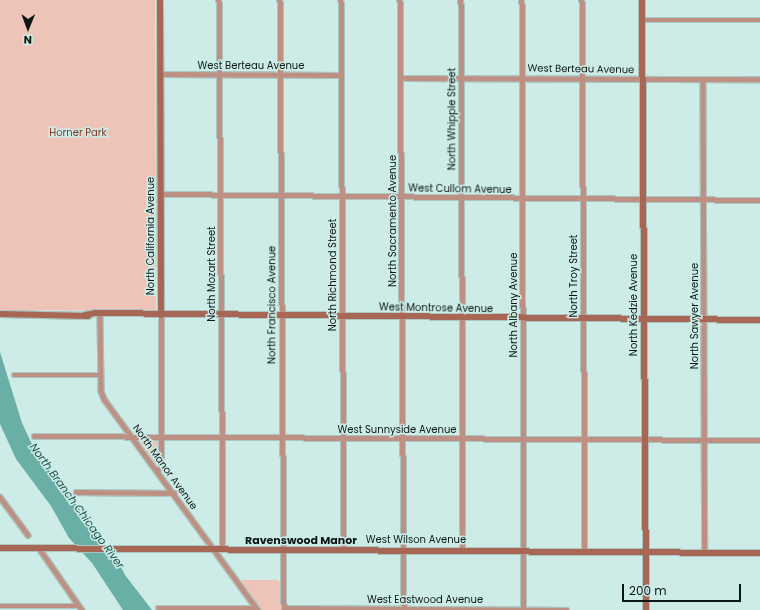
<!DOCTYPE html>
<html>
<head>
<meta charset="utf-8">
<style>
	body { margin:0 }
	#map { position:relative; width:760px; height:610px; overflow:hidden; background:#ceece7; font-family:Poppins,sans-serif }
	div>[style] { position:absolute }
	.green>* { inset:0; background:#eec4b8 }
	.water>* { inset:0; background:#6aafa5 }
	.roads { filter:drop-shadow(1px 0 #abc6c1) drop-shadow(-1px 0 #abc6c1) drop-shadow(0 1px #abc6c1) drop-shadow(0 -1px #abc6c1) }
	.street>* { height:4.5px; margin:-2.25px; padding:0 2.25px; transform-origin:2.25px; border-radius:2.25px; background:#be9083 }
	.secondary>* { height:6px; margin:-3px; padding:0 3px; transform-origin:3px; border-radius:3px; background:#a86654 }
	span { translate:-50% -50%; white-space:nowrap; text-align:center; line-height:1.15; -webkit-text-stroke:3px #ceece7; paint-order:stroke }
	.street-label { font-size:10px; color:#0b1715 }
	.park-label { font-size:10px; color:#7f3926 }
	.water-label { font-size:11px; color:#17534c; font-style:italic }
	.neighbourhood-label { font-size:11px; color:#0b1715; font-weight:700 }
	.north { position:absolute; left:8px; top:8px; width:40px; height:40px; -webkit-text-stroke:3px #ceece7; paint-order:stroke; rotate:181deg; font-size:11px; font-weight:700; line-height:16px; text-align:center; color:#0b1715 }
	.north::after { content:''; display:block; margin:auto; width:14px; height:18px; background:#0b1715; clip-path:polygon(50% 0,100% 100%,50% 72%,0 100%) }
	.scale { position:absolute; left:622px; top:584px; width:119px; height:18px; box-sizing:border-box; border:2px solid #0b1715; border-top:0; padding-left:5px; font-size:12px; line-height:14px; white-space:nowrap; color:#0b1715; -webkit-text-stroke:3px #ceece7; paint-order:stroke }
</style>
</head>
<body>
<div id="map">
	<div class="green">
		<div style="clip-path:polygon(0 0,155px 0,156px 311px,0 310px)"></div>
		<div style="clip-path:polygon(137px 439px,158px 439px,158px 464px,156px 464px)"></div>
		<div style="clip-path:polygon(242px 580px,278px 580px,280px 582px,281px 610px,261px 610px,241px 583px)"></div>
	</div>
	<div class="water">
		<div style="clip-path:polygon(0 352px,22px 423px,38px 457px,70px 495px,102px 542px,114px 554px,125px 575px,152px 610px,123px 610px,92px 563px,69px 538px,51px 506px,16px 459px,0 424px)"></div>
	</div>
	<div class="roads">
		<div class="street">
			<div style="left:219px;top:0;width:549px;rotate:89.58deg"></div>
			<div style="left:280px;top:0;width:610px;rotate:89.62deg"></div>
			<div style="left:341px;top:0;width:550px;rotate:89.69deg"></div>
			<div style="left:400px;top:0;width:610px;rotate:89.62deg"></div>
			<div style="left:461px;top:0;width:551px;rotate:89.79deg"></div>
			<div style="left:522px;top:0;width:610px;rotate:89.81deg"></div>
			<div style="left:582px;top:0;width:552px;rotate:89.69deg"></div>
			<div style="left:642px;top:20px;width:118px"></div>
			<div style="left:160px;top:74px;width:181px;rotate:0.3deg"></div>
			<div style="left:401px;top:78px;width:359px;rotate:0.2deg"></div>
			<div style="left:703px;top:80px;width:473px;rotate:89.8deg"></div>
			<div style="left:161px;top:194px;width:599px;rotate:0.57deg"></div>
			<div style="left:100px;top:316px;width:75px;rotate:89.2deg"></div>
			<div style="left:101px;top:391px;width:9px;rotate:69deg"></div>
			<div style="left:104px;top:399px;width:261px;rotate:53.9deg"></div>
			<div style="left:14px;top:375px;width:87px"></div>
			<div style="left:34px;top:436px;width:726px;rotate:0.32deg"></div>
			<div style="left:157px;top:470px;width:5px;rotate:-37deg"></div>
			<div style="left:161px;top:467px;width:152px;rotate:-90deg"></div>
			<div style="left:76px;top:492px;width:98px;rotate:0.6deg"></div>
			<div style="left:0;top:497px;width:47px;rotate:53.6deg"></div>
			<div style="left:39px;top:548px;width:75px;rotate:55.3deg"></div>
			<div style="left:0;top:606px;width:79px"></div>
			<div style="left:158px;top:608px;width:98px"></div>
			<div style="left:284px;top:608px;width:282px;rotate:0.4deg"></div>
		</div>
		<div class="secondary">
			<div style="left:160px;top:0;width:315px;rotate:89.8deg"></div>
			<div style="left:642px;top:0;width:610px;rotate:89.62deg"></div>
			<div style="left:0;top:314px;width:88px;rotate:1.3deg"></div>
			<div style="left:85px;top:315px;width:10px;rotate:-11deg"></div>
			<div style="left:95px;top:313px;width:665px;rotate:0.6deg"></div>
			<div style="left:0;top:548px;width:760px;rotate:0.38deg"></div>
		</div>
	</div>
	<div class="street-label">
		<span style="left:251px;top:66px">West Berteau Avenue</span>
		<span style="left:581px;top:69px;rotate:1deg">West Berteau Avenue</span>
		<span style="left:452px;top:119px;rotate:-90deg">North Whipple Street</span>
		<span style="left:460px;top:189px;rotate:1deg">West Cullom Avenue</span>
		<span style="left:393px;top:221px;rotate:-90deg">North Sacramento Avenue</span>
		<span style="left:151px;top:236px;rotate:-90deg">North California Avenue</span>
		<span style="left:212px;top:274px;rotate:-90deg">North Mozart Street</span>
		<span style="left:333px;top:275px;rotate:-90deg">North Richmond Street</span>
		<span style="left:574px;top:276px;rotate:-90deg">North Troy Street</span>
		<span style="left:272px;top:305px;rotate:-90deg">North Francisco Avenue</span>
		<span style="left:514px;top:305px;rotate:-90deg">North Albany Avenue</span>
		<span style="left:634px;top:305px;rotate:-90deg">North Kedzie Avenue</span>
		<span style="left:436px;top:308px;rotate:1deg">West Montrose Avenue</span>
		<span style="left:695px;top:316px;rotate:-90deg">North Sawyer Avenue</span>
		<span style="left:397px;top:430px">West Sunnyside Avenue</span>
		<span style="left:165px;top:467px;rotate:54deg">North Manor Avenue</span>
		<span style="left:416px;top:540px">West Wilson Avenue</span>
		<span style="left:425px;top:600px">West Eastwood Avenue</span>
	</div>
	<div class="park-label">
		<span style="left:78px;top:133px">Horner Park</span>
	</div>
	<div class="water-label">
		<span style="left:77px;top:506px;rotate:54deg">North Branch Chicago River</span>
	</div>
	<div class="neighbourhood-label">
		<span style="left:301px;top:540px">Ravenswood Manor</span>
	</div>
	<div class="north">N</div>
	<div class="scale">200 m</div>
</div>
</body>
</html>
